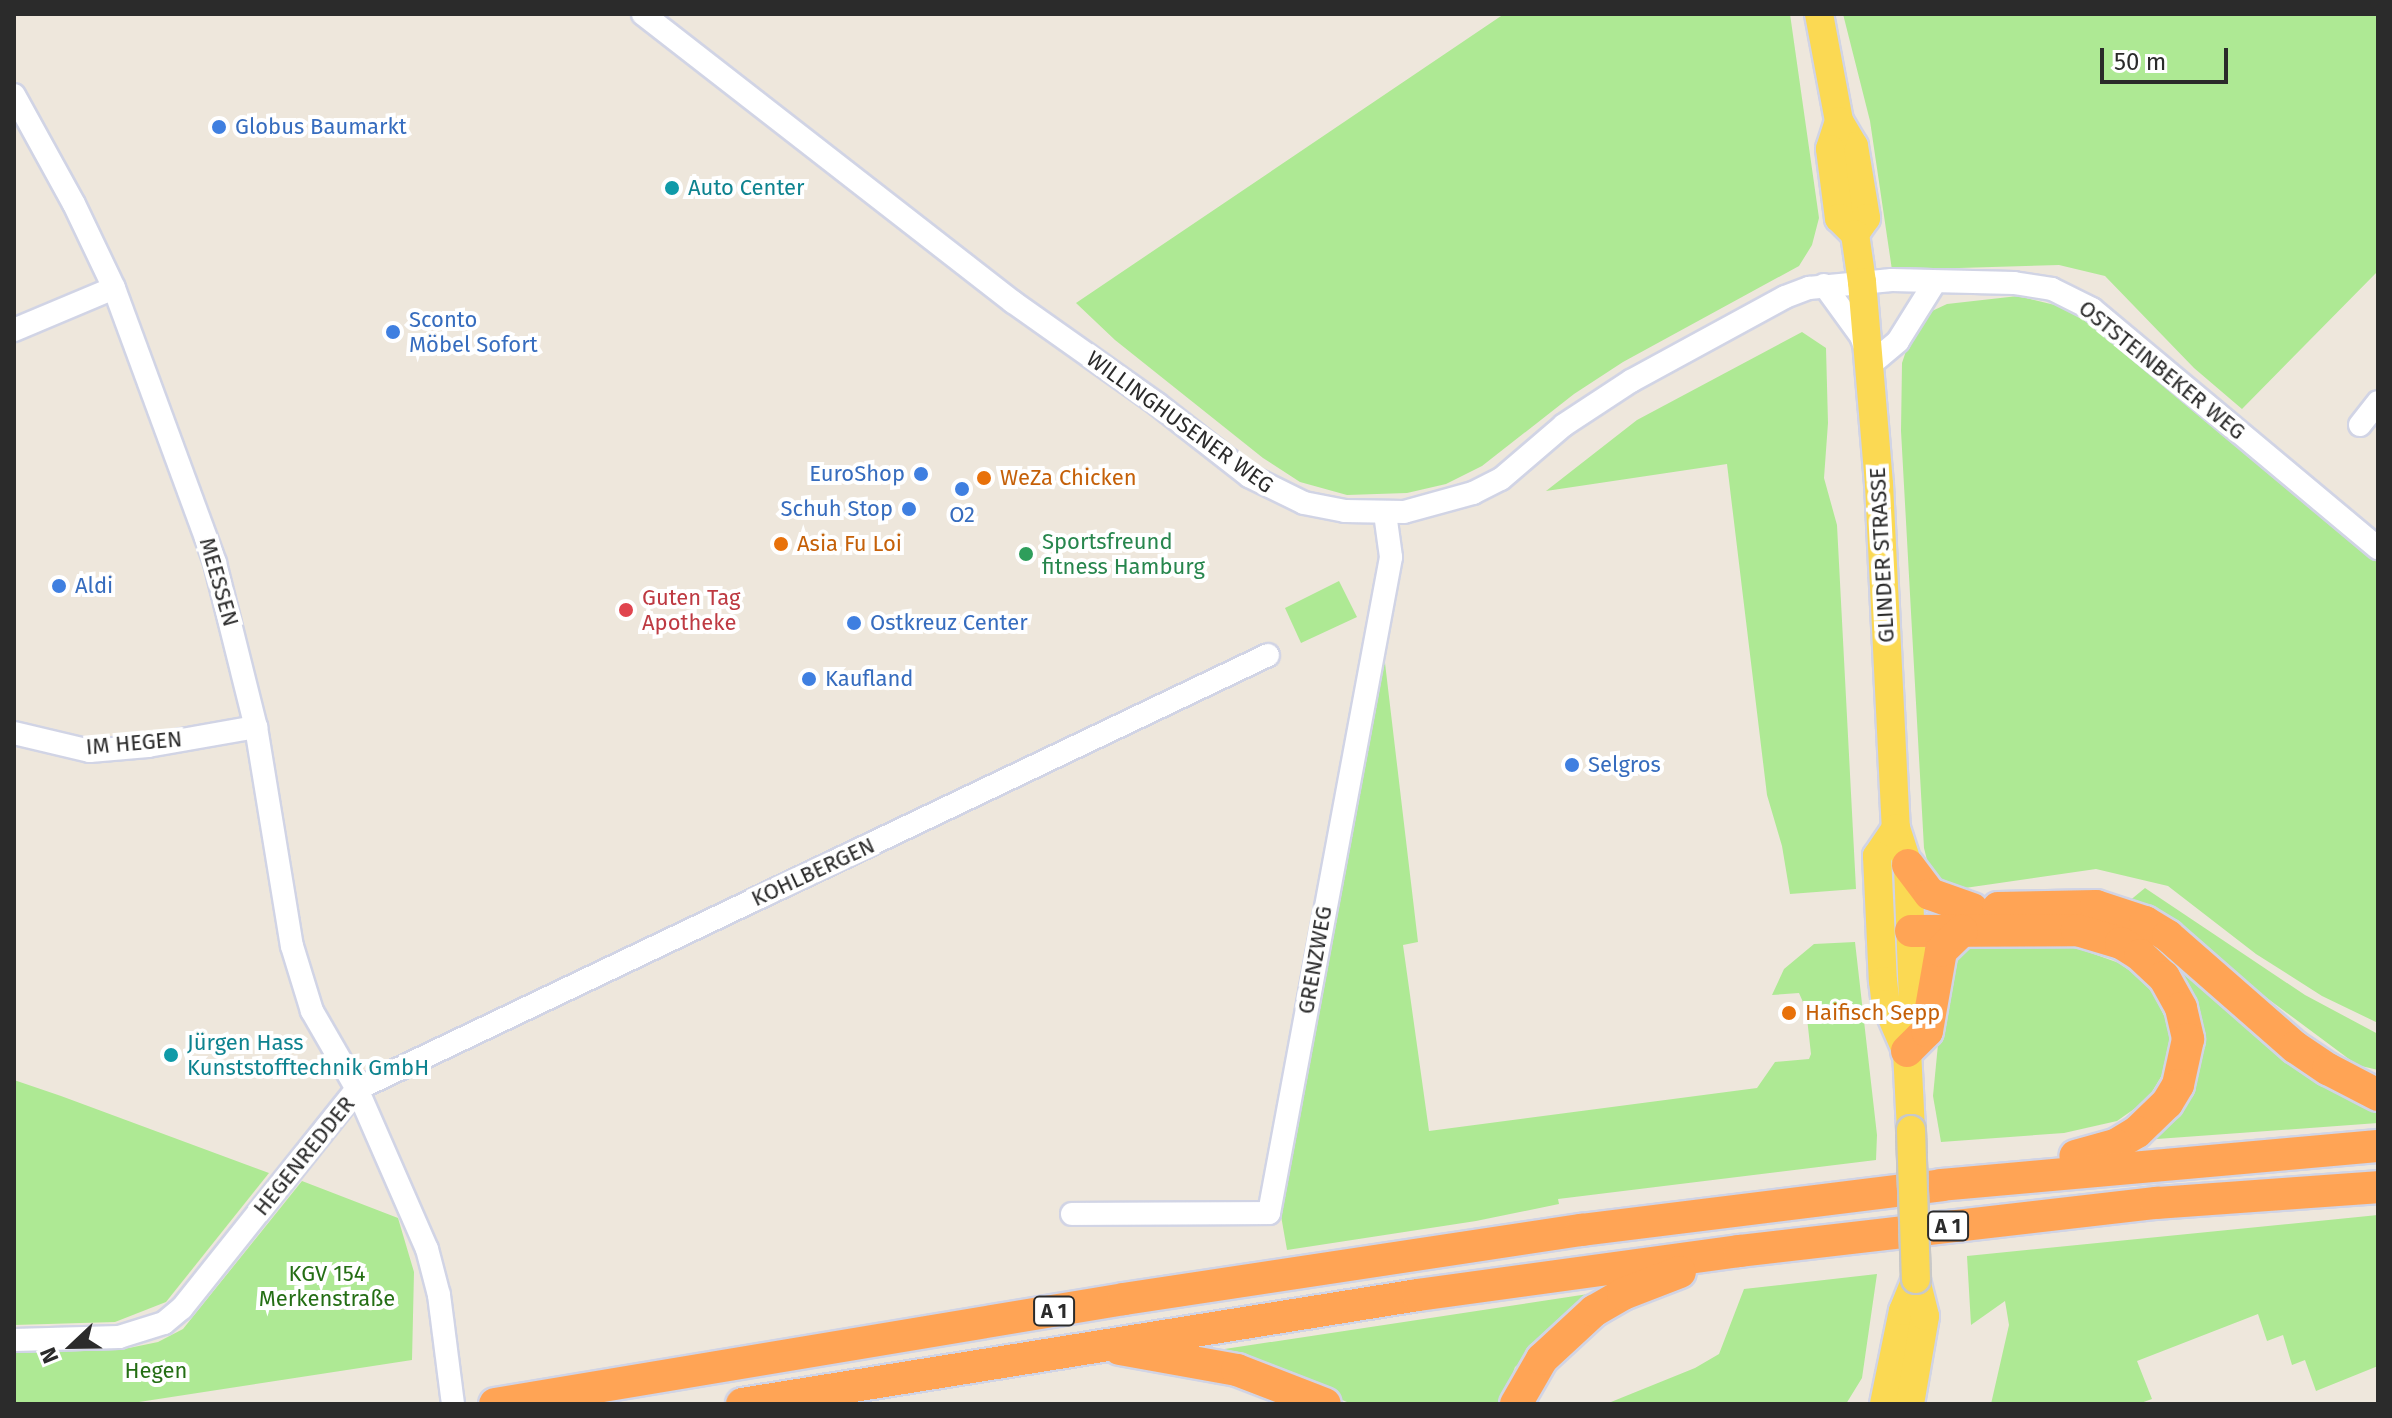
<!DOCTYPE html>
<html>
<head>
<meta charset="utf-8">
<style>
	body { margin:0 }
	#map { position:relative; width:2392px; height:1418px; overflow:hidden; background:#eee7dc; font-family:"Fira Sans",sans-serif }
	div>[style] { position:absolute }
	.green>* { inset:0; background:#aee994 }
	.roads { filter:drop-shadow(2px 0 #d1d4e5) drop-shadow(-2px 0 #d1d4e5) drop-shadow(0 2px #d1d4e5) drop-shadow(0 -2px #d1d4e5) }
	.minor>* { height:22px; margin:-11px; padding:0 11px; transform-origin:11px; border-radius:11px; background:#fff }
	.major>* { height:28px; margin:-14px; padding:0 14px; transform-origin:14px; border-radius:14px; background:#fbd953 }
	.highway>* { height:32px; margin:-16px; padding:0 16px; transform-origin:16px; border-radius:16px; background:#ffa455 }
	.bridges { filter:drop-shadow(2px 0 #c8c8c8) drop-shadow(-2px 0 #c8c8c8) drop-shadow(0 2px #c8c8c8) drop-shadow(0 -2px #c8c8c8) }
	.major-bridge>* { height:28px; margin:-14px; padding:0 14px; transform-origin:14px; border-radius:14px; background:#fbd953 }
	.dots>* { width:22px; height:22px; translate:-50% -50%; box-sizing:border-box; border:4px solid #fff; border-radius:50% }
	span { translate:-50% -50%; white-space:nowrap; text-align:center; line-height:1.15; -webkit-text-stroke:8px #fff; paint-order:stroke }
	.shield-label span { padding:2px 6px; background:#fff; border:2px solid; border-radius:6px; -webkit-text-stroke-width:0 }
	.shield-label { font-size:20px; color:#2b2b2b; font-weight:700 }
	.shop-label { font-size:22px; color:#366cbe }
	.left { translate:0 -50%; text-align:left }
	.right { translate:-100% -50%; text-align:right }
	.culture-label { font-size:22px; color:#0d838f }
	.street-label { font-size:22px; color:#2b2b2b }
	.food-label { font-size:22px; color:#c56008 }
	.leisure-label { font-size:22px; color:#27864d }
	.health-label { font-size:22px; color:#be3a42 }
	.park-label { font-size:22px; color:#246e14 }
	.frame { position:absolute; inset:0; border:16px solid #2b2b2b; pointer-events:none }
	.north { position:absolute; left:32px; top:1306px; width:80px; height:80px; -webkit-text-stroke:6px #fff; paint-order:stroke; rotate:248deg; font-size:22px; font-weight:700; line-height:32px; text-align:center; color:#2b2b2b }
	.north::after { content:''; display:block; margin:auto; width:28px; height:36px; background:#2b2b2b; clip-path:polygon(50% 0,100% 100%,50% 72%,0 100%) }
	.scale { position:absolute; left:2100px; top:48px; width:128px; height:36px; box-sizing:border-box; border:4px solid #2b2b2b; border-top:0; padding-left:10px; font-size:24px; line-height:28px; white-space:nowrap; color:#2b2b2b; -webkit-text-stroke:6px #fff; paint-order:stroke }
</style>
</head>
<body>
<div id="map">
	<div class="green">
		<div style="clip-path:polygon(1504px 14px,1790px 14px,1819px 218px,1812px 245px,1799px 266px,1623px 362px,1574px 394px,1482px 466px,1446px 484px,1407px 493px,1347px 495px,1300px 482px,1263px 458px,1115px 340px,1076px 303px)"></div>
		<div style="clip-path:polygon(1843px 14px,2378px 14px,2378px 271px,2242px 409px,2194px 368px,2105px 276px,2059px 265px,1892px 270px,1870px 121px)"></div>
		<div style="clip-path:polygon(2018px 296px,2084px 312px,2378px 559px,2378px 1023px,2322px 996px,2256px 954px,2168px 886px,2096px 869px,1951px 890px,1932px 880px,1924px 848px,1901px 431px,1902px 363px,1917px 318px,1947px 304px)"></div>
		<div style="clip-path:polygon(1802px 332px,1826px 348px,1828px 423px,1824px 478px,1837px 525px,1856px 889px,1790px 894px,1782px 846px,1767px 795px,1727px 464px,1546px 491px,1637px 420px)"></div>
		<div style="clip-path:polygon(1339px 581px,1357px 617px,1301px 643px,1285px 608px)"></div>
		<div style="clip-path:polygon(1383px 646px,1418px 942px,1403px 945px,1429px 1131px,1757px 1088px,1775px 1062px,1809px 1059px,1811px 1054px,1806px 1009px,1799px 993px,1772px 995px,1784px 969px,1814px 944px,1855px 942px,1877px 1135px,1876px 1160px,1558px 1199px,1559px 1204px,1476px 1221px,1287px 1250px,1280px 1210px)"></div>
		<div style="clip-path:polygon(2145px 888px,2305px 995px,2378px 1034px,2378px 1070px,2357px 1065px,2189px 940px,2128px 902px)"></div>
		<div style="clip-path:polygon(2140px 933px,2378px 1102px,2378px 1123px,2143px 1140px,2197px 1054px)"></div>
		<div style="clip-path:polygon(2016px 942px,2077px 948px,2119px 963px,2148px 984px,2171px 1029px,2167px 1067px,2147px 1100px,2117px 1121px,2064px 1133px,1941px 1142px,1933px 1096px,1945px 972px,1959px 954px,1975px 943px)"></div>
		<div style="clip-path:polygon(14px 1080px,61px 1096px,269px 1173px,166px 1302px,115px 1322px,14px 1325px)"></div>
		<div style="clip-path:polygon(302px 1181px,398px 1218px,414px 1272px,412px 1360px,126px 1404px,14px 1404px,14px 1353px,129px 1348px,158px 1342px,183px 1329px)"></div>
		<div style="clip-path:polygon(2378px 1215px,2378px 1366px,2316px 1391px,2305px 1360px,2292px 1365px,2283px 1335px,2267px 1341px,2258px 1314px,2137px 1361px,2152px 1399px,2138px 1404px,1991px 1404px,2009px 1325px,2005px 1301px,1971px 1325px,1967px 1256px)"></div>
		<div style="clip-path:polygon(1877px 1274px,1862px 1378px,1846px 1404px,1606px 1404px,1695px 1368px,1719px 1354px,1744px 1289px)"></div>
		<div style="clip-path:polygon(1588px 1294px,1594px 1300px,1515px 1367px,1502px 1404px,1352px 1404px,1218px 1350px)"></div>
	</div>
	<div class="roads">
		<div class="minor">
			<div style="left:643px;top:14px;width:469px;rotate:37.9deg"></div>
			<div style="left:1013px;top:302px;width:176px;rotate:35.3deg"></div>
			<div style="left:1157px;top:404px;width:117px;rotate:38deg"></div>
			<div style="left:1249px;top:476px;width:61px;rotate:26.1deg"></div>
			<div style="left:1304px;top:503px;width:42px;rotate:11deg"></div>
			<div style="left:1345px;top:511px;width:59px;rotate:1deg"></div>
			<div style="left:1404px;top:512px;width:72px;rotate:-15.4deg"></div>
			<div style="left:1473px;top:493px;width:31px;rotate:-27deg"></div>
			<div style="left:1501px;top:479px;width:83px;rotate:-40.6deg"></div>
			<div style="left:1564px;top:425px;width:80px;rotate:-33.3deg"></div>
			<div style="left:1631px;top:381px;width:175px;rotate:-28.6deg"></div>
			<div style="left:1785px;top:297px;width:26px;rotate:-21deg"></div>
			<div style="left:1809px;top:288px;width:83px;rotate:-5.5deg"></div>
			<div style="left:1892px;top:280px;width:122px;rotate:1.4deg"></div>
			<div style="left:2014px;top:283px;width:38px;rotate:9deg"></div>
			<div style="left:2052px;top:289px;width:45px;rotate:26.6deg"></div>
			<div style="left:2092px;top:309px;width:373px;rotate:39.9deg"></div>
			<div style="left:14px;top:95px;width:124px;rotate:61.2deg"></div>
			<div style="left:74px;top:204px;width:93px;rotate:64.5deg"></div>
			<div style="left:114px;top:288px;width:293px;rotate:69.8deg"></div>
			<div style="left:215px;top:563px;width:169px;rotate:76deg"></div>
			<div style="left:256px;top:727px;width:222px;rotate:80.7deg"></div>
			<div style="left:292px;top:946px;width:68px;rotate:72.9deg"></div>
			<div style="left:312px;top:1011px;width:90px;rotate:60deg"></div>
			<div style="left:357px;top:1089px;width:175px;rotate:66.4deg"></div>
			<div style="left:427px;top:1249px;width:48px;rotate:75.4deg"></div>
			<div style="left:439px;top:1295px;width:110px;rotate:82.7deg"></div>
			<div style="left:1824px;top:285px;width:63px;rotate:54deg"></div>
			<div style="left:1861px;top:336px;width:30px;rotate:70deg"></div>
			<div style="left:1871px;top:364px;width:35px;rotate:-40deg"></div>
			<div style="left:1898px;top:341px;width:70px;rotate:-57.9deg"></div>
			<div style="left:14px;top:330px;width:108px;rotate:-22.8deg"></div>
			<div style="left:2360px;top:425px;width:29px;rotate:-52deg"></div>
			<div style="left:14px;top:733px;width:78px;rotate:13.3deg"></div>
			<div style="left:90px;top:751px;width:58px;rotate:-4.9deg"></div>
			<div style="left:148px;top:746px;width:110px;rotate:-10deg"></div>
			<div style="left:1072px;top:1214px;width:197px;rotate:-0.3deg"></div>
			<div style="left:1269px;top:1213px;width:667px;rotate:-79.46deg"></div>
			<div style="left:1391px;top:557px;width:44px;rotate:-97.8deg"></div>
			<div style="left:14px;top:1340px;width:105px;rotate:-1.6deg"></div>
			<div style="left:119px;top:1337px;width:47px;rotate:-17.3deg"></div>
			<div style="left:164px;top:1323px;width:23px;rotate:-40deg"></div>
			<div style="left:182px;top:1308px;width:280px;rotate:-51.4deg"></div>
			<div style="left:357px;top:1089px;width:1009px;rotate:-25.47deg"></div>
		</div>
		<div class="major">
			<div style="left:1819px;top:14px;width:109px;rotate:79.4deg"></div>
			<div style="left:1839px;top:121px;width:29px;rotate:59deg"></div>
			<div style="left:1854px;top:146px;width:73px;rotate:80.5deg"></div>
			<div style="left:1866px;top:218px;width:19px;rotate:125deg"></div>
			<div style="left:1839px;top:121px;width:29px;rotate:108deg"></div>
			<div style="left:1830px;top:149px;width:70px;rotate:82.6deg"></div>
			<div style="left:1839px;top:218px;width:23px;rotate:45deg"></div>
			<div style="left:1855px;top:234px;width:49px;rotate:81.7deg"></div>
			<div style="left:1862px;top:282px;width:203px;rotate:85.2deg"></div>
			<div style="left:1879px;top:484px;width:344px;rotate:87.2deg"></div>
			<div style="left:1896px;top:828px;width:39px;rotate:72deg"></div>
			<div style="left:1908px;top:865px;width:135px;rotate:87.9deg"></div>
			<div style="left:1913px;top:1000px;width:51px;rotate:96.7deg"></div>
			<div style="left:1907px;top:1051px;width:79px;rotate:87.1deg"></div>
			<div style="left:1896px;top:828px;width:34px;rotate:124deg"></div>
			<div style="left:1877px;top:856px;width:125px;rotate:87.3deg"></div>
			<div style="left:1883px;top:981px;width:23px;rotate:83deg"></div>
			<div style="left:1886px;top:1004px;width:50px;rotate:66.5deg"></div>
			<div style="left:1884px;top:1404px;width:95px;rotate:-78.5deg"></div>
			<div style="left:1903px;top:1311px;width:35px;rotate:-68deg"></div>
			<div style="left:1910px;top:1404px;width:89px;rotate:-80.3deg"></div>
			<div style="left:1925px;top:1316px;width:38px;rotate:-104deg"></div>
		</div>
		<div class="highway">
			<div style="left:1908px;top:865px;width:36px;rotate:53deg"></div>
			<div style="left:1930px;top:894px;width:45px;rotate:19.7deg"></div>
			<div style="left:1998px;top:908px;width:98px;rotate:-1.2deg"></div>
			<div style="left:2096px;top:906px;width:52px;rotate:18.1deg"></div>
			<div style="left:2145px;top:922px;width:27px;rotate:31deg"></div>
			<div style="left:2168px;top:936px;width:169px;rotate:41.2deg"></div>
			<div style="left:2295px;top:1047px;width:40px;rotate:34deg"></div>
			<div style="left:2328px;top:1069px;width:56px;rotate:27.5deg"></div>
			<div style="left:1911px;top:931px;width:166px;rotate:-0.3deg"></div>
			<div style="left:2077px;top:930px;width:46px;rotate:16.5deg"></div>
			<div style="left:2121px;top:943px;width:22px;rotate:32deg"></div>
			<div style="left:2140px;top:955px;width:33px;rotate:43deg"></div>
			<div style="left:2164px;top:977px;width:35px;rotate:61deg"></div>
			<div style="left:2181px;top:1008px;width:32px;rotate:77deg"></div>
			<div style="left:2188px;top:1039px;width:47px;rotate:102.3deg"></div>
			<div style="left:2178px;top:1085px;width:21px;rotate:121deg"></div>
			<div style="left:2167px;top:1103px;width:42px;rotate:136deg"></div>
			<div style="left:2137px;top:1132px;width:26px;rotate:149deg"></div>
			<div style="left:2115px;top:1145px;width:41px;rotate:164.6deg"></div>
			<div style="left:1907px;top:1051px;width:28px;rotate:-45deg"></div>
			<div style="left:1927px;top:1031px;width:81px;rotate:-80.1deg"></div>
			<div style="left:1941px;top:951px;width:29px;rotate:-44deg"></div>
			<div style="left:1120px;top:1349px;width:119px;rotate:10.2deg"></div>
			<div style="left:1237px;top:1370px;width:94px;rotate:21.1deg"></div>
			<div style="left:495px;top:1404px;width:638px;rotate:-9.48deg"></div>
			<div style="left:1124px;top:1299px;width:463px;rotate:-8.6deg"></div>
			<div style="left:1582px;top:1230px;width:362px;rotate:-7.1deg"></div>
			<div style="left:1941px;top:1185px;width:439px;rotate:-5.1deg"></div>
			<div style="left:742px;top:1404px;width:685px;rotate:-9.16deg"></div>
			<div style="left:1418px;top:1295px;width:324px;rotate:-7.8deg"></div>
			<div style="left:1739px;top:1251px;width:421px;rotate:-6.6deg"></div>
			<div style="left:2157px;top:1203px;width:222px;rotate:-4.1deg"></div>
			<div style="left:1516px;top:1404px;width:52px;rotate:-60deg"></div>
			<div style="left:1542px;top:1359px;width:71px;rotate:-42.7deg"></div>
			<div style="left:1594px;top:1311px;width:34px;rotate:-30deg"></div>
			<div style="left:1623px;top:1294px;width:61px;rotate:-21.1deg"></div>
		</div>
	</div>
	<div class="bridges">
		<div class="major-bridge">
			<div style="left:1911px;top:1130px;width:149px;rotate:88.1deg"></div>
		</div>
	</div>
	<div class="dots">
		<div style="left:219px;top:127px;background:#3f7fe0"></div>
		<div style="left:672px;top:188px;background:#0f9aa8"></div>
		<div style="left:393px;top:332px;background:#3f7fe0"></div>
		<div style="left:921px;top:474px;background:#3f7fe0"></div>
		<div style="left:984px;top:478px;background:#e8710a"></div>
		<div style="left:962px;top:489px;background:#3f7fe0"></div>
		<div style="left:909px;top:509px;background:#3f7fe0"></div>
		<div style="left:781px;top:544px;background:#e8710a"></div>
		<div style="left:1026px;top:554px;background:#2e9e5b"></div>
		<div style="left:59px;top:586px;background:#3f7fe0"></div>
		<div style="left:626px;top:610px;background:#e0444e"></div>
		<div style="left:854px;top:623px;background:#3f7fe0"></div>
		<div style="left:809px;top:679px;background:#3f7fe0"></div>
		<div style="left:1572px;top:765px;background:#3f7fe0"></div>
		<div style="left:1789px;top:1013px;background:#e8710a"></div>
		<div style="left:171px;top:1055px;background:#0f9aa8"></div>
	</div>
	<div class="shield-label">
		<span style="left:1948px;top:1226px">A 1</span>
		<span style="left:1054px;top:1311px">A 1</span>
	</div>
	<div class="shop-label">
		<span class="left" style="left:235px;top:127px">Globus Baumarkt</span>
		<span class="left" style="left:409px;top:332px">Sconto<br>Möbel Sofort</span>
		<span class="right" style="left:905px;top:474px">EuroShop</span>
		<span class="right" style="left:893px;top:509px">Schuh Stop</span>
		<span style="left:962px;top:515px">O2</span>
		<span class="left" style="left:75px;top:586px">Aldi</span>
		<span class="left" style="left:870px;top:623px">Ostkreuz Center</span>
		<span class="left" style="left:825px;top:679px">Kaufland</span>
		<span class="left" style="left:1588px;top:765px">Selgros</span>
	</div>
	<div class="culture-label">
		<span class="left" style="left:688px;top:188px">Auto Center</span>
		<span class="left" style="left:187px;top:1055px">Jürgen Hass<br>Kunststofftechnik GmbH</span>
	</div>
	<div class="street-label">
		<span style="left:2162px;top:370px;rotate:39deg">OSTSTEINBEKER WEG</span>
		<span style="left:1180px;top:422px;rotate:36deg">WILLINGHUSENER WEG</span>
		<span style="left:1882px;top:555px;rotate:-93deg">GLINDER STRASSE</span>
		<span style="left:219px;top:582px;rotate:74deg">MEESSEN</span>
		<span style="left:134px;top:743px;rotate:-5deg">IM HEGEN</span>
		<span style="left:813px;top:872px;rotate:-25deg">KOHLBERGEN</span>
		<span style="left:1315px;top:960px;rotate:-80deg">GRENZWEG</span>
		<span style="left:304px;top:1156px;rotate:-51deg">HEGENREDDER</span>
	</div>
	<div class="food-label">
		<span class="left" style="left:1000px;top:478px">WeZa Chicken</span>
		<span class="left" style="left:797px;top:544px">Asia Fu Loi</span>
		<span class="left" style="left:1805px;top:1013px">Haifisch Sepp</span>
	</div>
	<div class="leisure-label">
		<span class="left" style="left:1042px;top:554px">Sportsfreund<br>fitness Hamburg</span>
	</div>
	<div class="health-label">
		<span class="left" style="left:642px;top:610px">Guten Tag<br>Apotheke</span>
	</div>
	<div class="park-label">
		<span style="left:327px;top:1286px">KGV 154<br>Merkenstraße</span>
		<span style="left:156px;top:1371px">Hegen</span>
	</div>
	<div class="frame"></div>
	<div class="north">N</div>
	<div class="scale">50 m</div>
</div>
</body>
</html>
